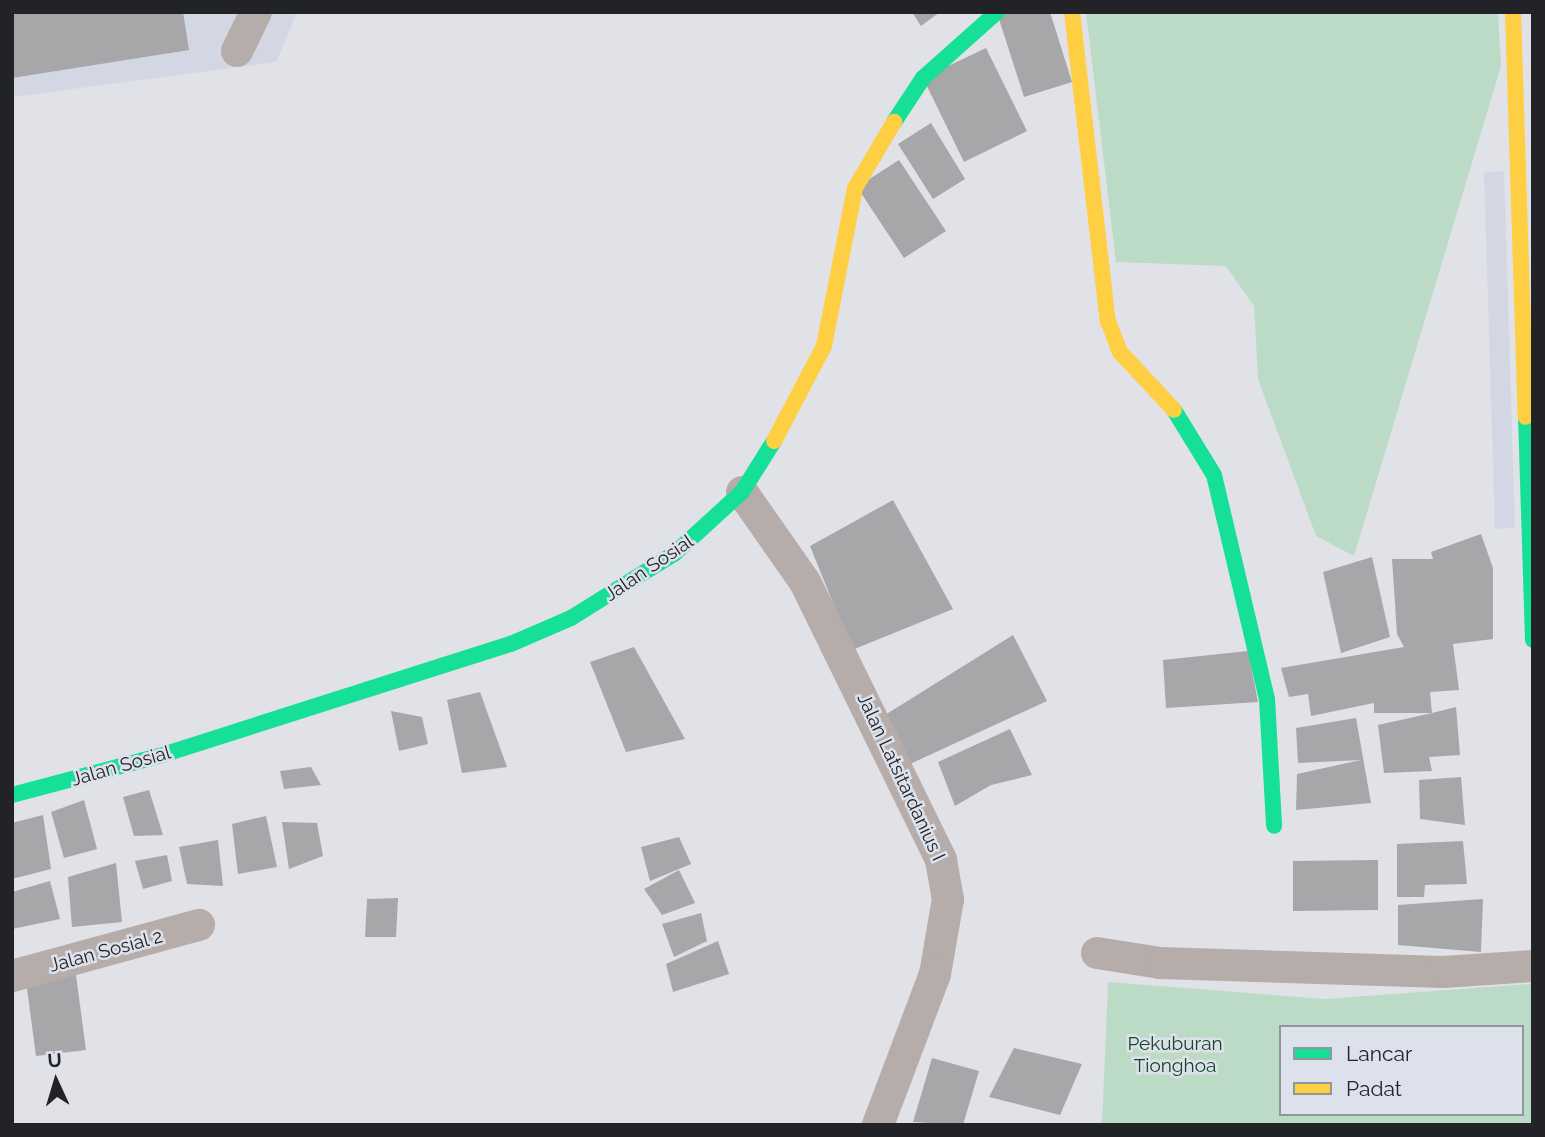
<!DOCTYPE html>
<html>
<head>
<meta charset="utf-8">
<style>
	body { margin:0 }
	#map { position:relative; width:1545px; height:1137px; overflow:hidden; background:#e0e2e8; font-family:Raleway,sans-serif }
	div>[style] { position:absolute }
	.built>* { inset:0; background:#d3d7e4 }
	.green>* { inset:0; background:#bcdbc6 }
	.building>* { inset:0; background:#a7a6a9 }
	.street>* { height:32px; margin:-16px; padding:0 16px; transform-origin:16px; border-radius:16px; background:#b6adaa }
	.fast>* { height:16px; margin:-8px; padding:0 8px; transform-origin:8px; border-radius:8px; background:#16e098 }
	.slow>* { height:16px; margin:-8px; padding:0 8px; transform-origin:8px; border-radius:8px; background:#ffcf43 }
	span { translate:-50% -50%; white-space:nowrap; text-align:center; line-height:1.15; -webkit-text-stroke:5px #dde1ec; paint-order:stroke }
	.street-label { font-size:19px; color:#212327 }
	.park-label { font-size:19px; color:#164627 }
	.frame { position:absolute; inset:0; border:14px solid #212327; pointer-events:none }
	.legend { position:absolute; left:1279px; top:1025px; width:245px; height:91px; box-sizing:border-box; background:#dde1ec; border:2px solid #92959d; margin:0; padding:9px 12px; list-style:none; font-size:21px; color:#212327 }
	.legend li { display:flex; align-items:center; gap:14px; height:35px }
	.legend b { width:35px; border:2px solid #92959d }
	.north { position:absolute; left:21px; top:1046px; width:70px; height:70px; -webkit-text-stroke:5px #dde1ec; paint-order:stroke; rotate:356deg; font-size:19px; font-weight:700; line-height:28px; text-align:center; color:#212327 }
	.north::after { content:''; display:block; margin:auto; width:24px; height:32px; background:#212327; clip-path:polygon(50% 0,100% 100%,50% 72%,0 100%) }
</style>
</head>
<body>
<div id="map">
	<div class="built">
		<div style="clip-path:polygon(12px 12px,297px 12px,276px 62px,12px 97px)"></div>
		<div style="clip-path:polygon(1504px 171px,1515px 528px,1495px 529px,1484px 172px)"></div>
	</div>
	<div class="green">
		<div style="clip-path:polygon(1086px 12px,1498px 12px,1501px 66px,1354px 556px,1316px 536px,1258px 379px,1254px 306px,1226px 266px,1116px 262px)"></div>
		<div style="clip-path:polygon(evenodd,1108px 982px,1325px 999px,1531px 984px,1533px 1125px,1102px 1125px,1108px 982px,1281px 1027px,1522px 1027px,1522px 1114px,1281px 1114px,1281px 1027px)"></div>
	</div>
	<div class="building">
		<div style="clip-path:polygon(12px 12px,183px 12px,189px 50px,12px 78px)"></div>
		<div style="clip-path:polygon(912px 12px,940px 12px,921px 26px)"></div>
		<div style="clip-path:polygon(1010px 12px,1050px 12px,1072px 82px,1024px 97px,998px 16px)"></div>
		<div style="clip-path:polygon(986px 48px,1027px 131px,964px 162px,923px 78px)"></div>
		<div style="clip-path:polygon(931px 123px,965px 179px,933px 199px,898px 144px)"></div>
		<div style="clip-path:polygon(899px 160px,946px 231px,904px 258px,857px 187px)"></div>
		<div style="clip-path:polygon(893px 500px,953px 609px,852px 650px,810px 546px)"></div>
		<div style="clip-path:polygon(1481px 534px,1493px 568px,1493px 639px,1453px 644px,1459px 690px,1430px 692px,1432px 713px,1456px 707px,1460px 755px,1429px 757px,1432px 771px,1384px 773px,1378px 725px,1432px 713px,1374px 713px,1374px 703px,1311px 716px,1308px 694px,1289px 697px,1281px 668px,1404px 647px,1397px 634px,1392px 559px,1433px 559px,1431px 552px)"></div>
		<div style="clip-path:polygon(1372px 557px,1390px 637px,1341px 653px,1323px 572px)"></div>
		<div style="clip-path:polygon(1013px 635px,1047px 701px,910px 764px,885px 715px)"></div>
		<div style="clip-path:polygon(634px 647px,685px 739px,626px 752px,590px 662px)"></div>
		<div style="clip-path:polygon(1248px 651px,1258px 702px,1166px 708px,1163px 660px)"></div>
		<div style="clip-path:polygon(480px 692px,507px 767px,462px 773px,447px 700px)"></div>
		<div style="clip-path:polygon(391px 711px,422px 717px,428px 744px,399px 751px)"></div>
		<div style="clip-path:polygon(1356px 718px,1371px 803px,1296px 810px,1297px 774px,1361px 760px,1298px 763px,1296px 728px)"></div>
		<div style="clip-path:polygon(1010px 729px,1032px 775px,991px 785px,955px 806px,938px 762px)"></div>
		<div style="clip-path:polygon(311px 767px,321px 785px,284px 789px,280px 771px)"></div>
		<div style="clip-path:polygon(1461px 777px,1465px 825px,1420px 819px,1419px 780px)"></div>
		<div style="clip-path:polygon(149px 790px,163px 835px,134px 836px,123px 797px)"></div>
		<div style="clip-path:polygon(84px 800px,97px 849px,64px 858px,51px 812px)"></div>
		<div style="clip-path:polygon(43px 815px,51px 869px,12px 879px,12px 823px)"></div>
		<div style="clip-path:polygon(266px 816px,277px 867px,238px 874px,232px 824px)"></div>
		<div style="clip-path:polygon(282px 822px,317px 823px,323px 856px,289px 869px)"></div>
		<div style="clip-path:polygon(679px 837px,691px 864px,650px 881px,641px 847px)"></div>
		<div style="clip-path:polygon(218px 840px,223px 886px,187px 884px,179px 847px)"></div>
		<div style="clip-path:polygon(1463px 841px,1467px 884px,1425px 885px,1424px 897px,1397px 897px,1397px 844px)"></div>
		<div style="clip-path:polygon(167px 855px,172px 881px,143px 889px,135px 861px)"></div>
		<div style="clip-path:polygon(1378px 860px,1378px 910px,1293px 911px,1293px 861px)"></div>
		<div style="clip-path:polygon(116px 863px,122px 922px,72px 927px,68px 877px)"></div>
		<div style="clip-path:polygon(679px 870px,695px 903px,662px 915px,644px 889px)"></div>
		<div style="clip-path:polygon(50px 881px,60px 919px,12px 929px,12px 892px)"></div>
		<div style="clip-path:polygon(398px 898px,396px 937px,365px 937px,367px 899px)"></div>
		<div style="clip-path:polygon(1483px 899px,1481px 952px,1398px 945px,1398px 905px)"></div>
		<div style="clip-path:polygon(701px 913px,707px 941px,674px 957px,662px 924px)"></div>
		<div style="clip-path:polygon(718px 941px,729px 974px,673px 992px,666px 964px)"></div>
		<div style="clip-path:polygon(74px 960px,86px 1050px,36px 1056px,25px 973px)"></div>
		<div style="clip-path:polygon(1014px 1048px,1082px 1064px,1060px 1115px,989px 1097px)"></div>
		<div style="clip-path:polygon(932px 1058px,979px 1071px,963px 1125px,913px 1122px)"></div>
	</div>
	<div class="street">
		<div style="left:237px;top:51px;width:43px;rotate:-64deg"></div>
		<div style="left:742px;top:492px;width:110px;rotate:55deg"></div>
		<div style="left:805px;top:582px;width:309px;rotate:63.9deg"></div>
		<div style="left:941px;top:860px;width:40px;rotate:80deg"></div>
		<div style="left:948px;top:899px;width:76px;rotate:99.8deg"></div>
		<div style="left:935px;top:974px;width:161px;rotate:110.7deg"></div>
		<div style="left:1097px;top:953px;width:64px;rotate:9deg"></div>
		<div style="left:1160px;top:963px;width:283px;rotate:1.8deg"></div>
		<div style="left:1443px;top:972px;width:90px;rotate:-3.8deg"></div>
		<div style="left:12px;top:976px;width:194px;rotate:-15.3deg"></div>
	</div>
	<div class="fast">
		<div style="left:894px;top:122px;width:53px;rotate:-56.6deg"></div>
		<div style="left:923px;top:78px;width:99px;rotate:-41.7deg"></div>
		<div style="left:1174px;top:410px;width:76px;rotate:58.4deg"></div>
		<div style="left:1214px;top:475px;width:230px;rotate:76.7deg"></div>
		<div style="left:1267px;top:699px;width:127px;rotate:86.8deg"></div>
		<div style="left:1526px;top:417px;width:223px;rotate:88.2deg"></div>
		<div style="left:12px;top:795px;width:152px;rotate:-14.9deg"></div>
		<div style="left:159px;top:756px;width:369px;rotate:-17.7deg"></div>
		<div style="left:511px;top:644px;width:65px;rotate:-23.4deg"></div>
		<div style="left:571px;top:618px;width:121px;rotate:-31.9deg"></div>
		<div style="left:674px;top:554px;width:92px;rotate:-42.4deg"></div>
		<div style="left:742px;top:492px;width:60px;rotate:-57.9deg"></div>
	</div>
	<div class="slow">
		<div style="left:1072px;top:12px;width:311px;rotate:83.4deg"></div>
		<div style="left:1108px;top:321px;width:33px;rotate:69deg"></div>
		<div style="left:1120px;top:352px;width:79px;rotate:47deg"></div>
		<div style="left:1513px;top:12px;width:405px;rotate:88.2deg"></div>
		<div style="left:774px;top:441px;width:107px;rotate:-62.2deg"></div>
		<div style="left:824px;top:346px;width:161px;rotate:-78.9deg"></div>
		<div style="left:855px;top:188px;width:77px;rotate:-59.4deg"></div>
	</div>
	<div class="street-label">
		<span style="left:649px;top:568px;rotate:-34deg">Jalan Sosial</span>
		<span style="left:121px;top:766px;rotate:-16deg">Jalan Sosial</span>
		<span style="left:901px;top:777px;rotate:65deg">Jalan Latsitardanius I</span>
		<span style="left:106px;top:951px;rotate:-15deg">Jalan Sosial 2</span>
	</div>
	<div class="park-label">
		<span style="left:1175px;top:1055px">Pekuburan<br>Tionghoa</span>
	</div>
	<div class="frame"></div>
	<ul class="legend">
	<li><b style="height:9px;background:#16e098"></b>Lancar</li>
	<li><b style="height:9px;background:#ffcf43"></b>Padat</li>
	</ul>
	<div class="north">U</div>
</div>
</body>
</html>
